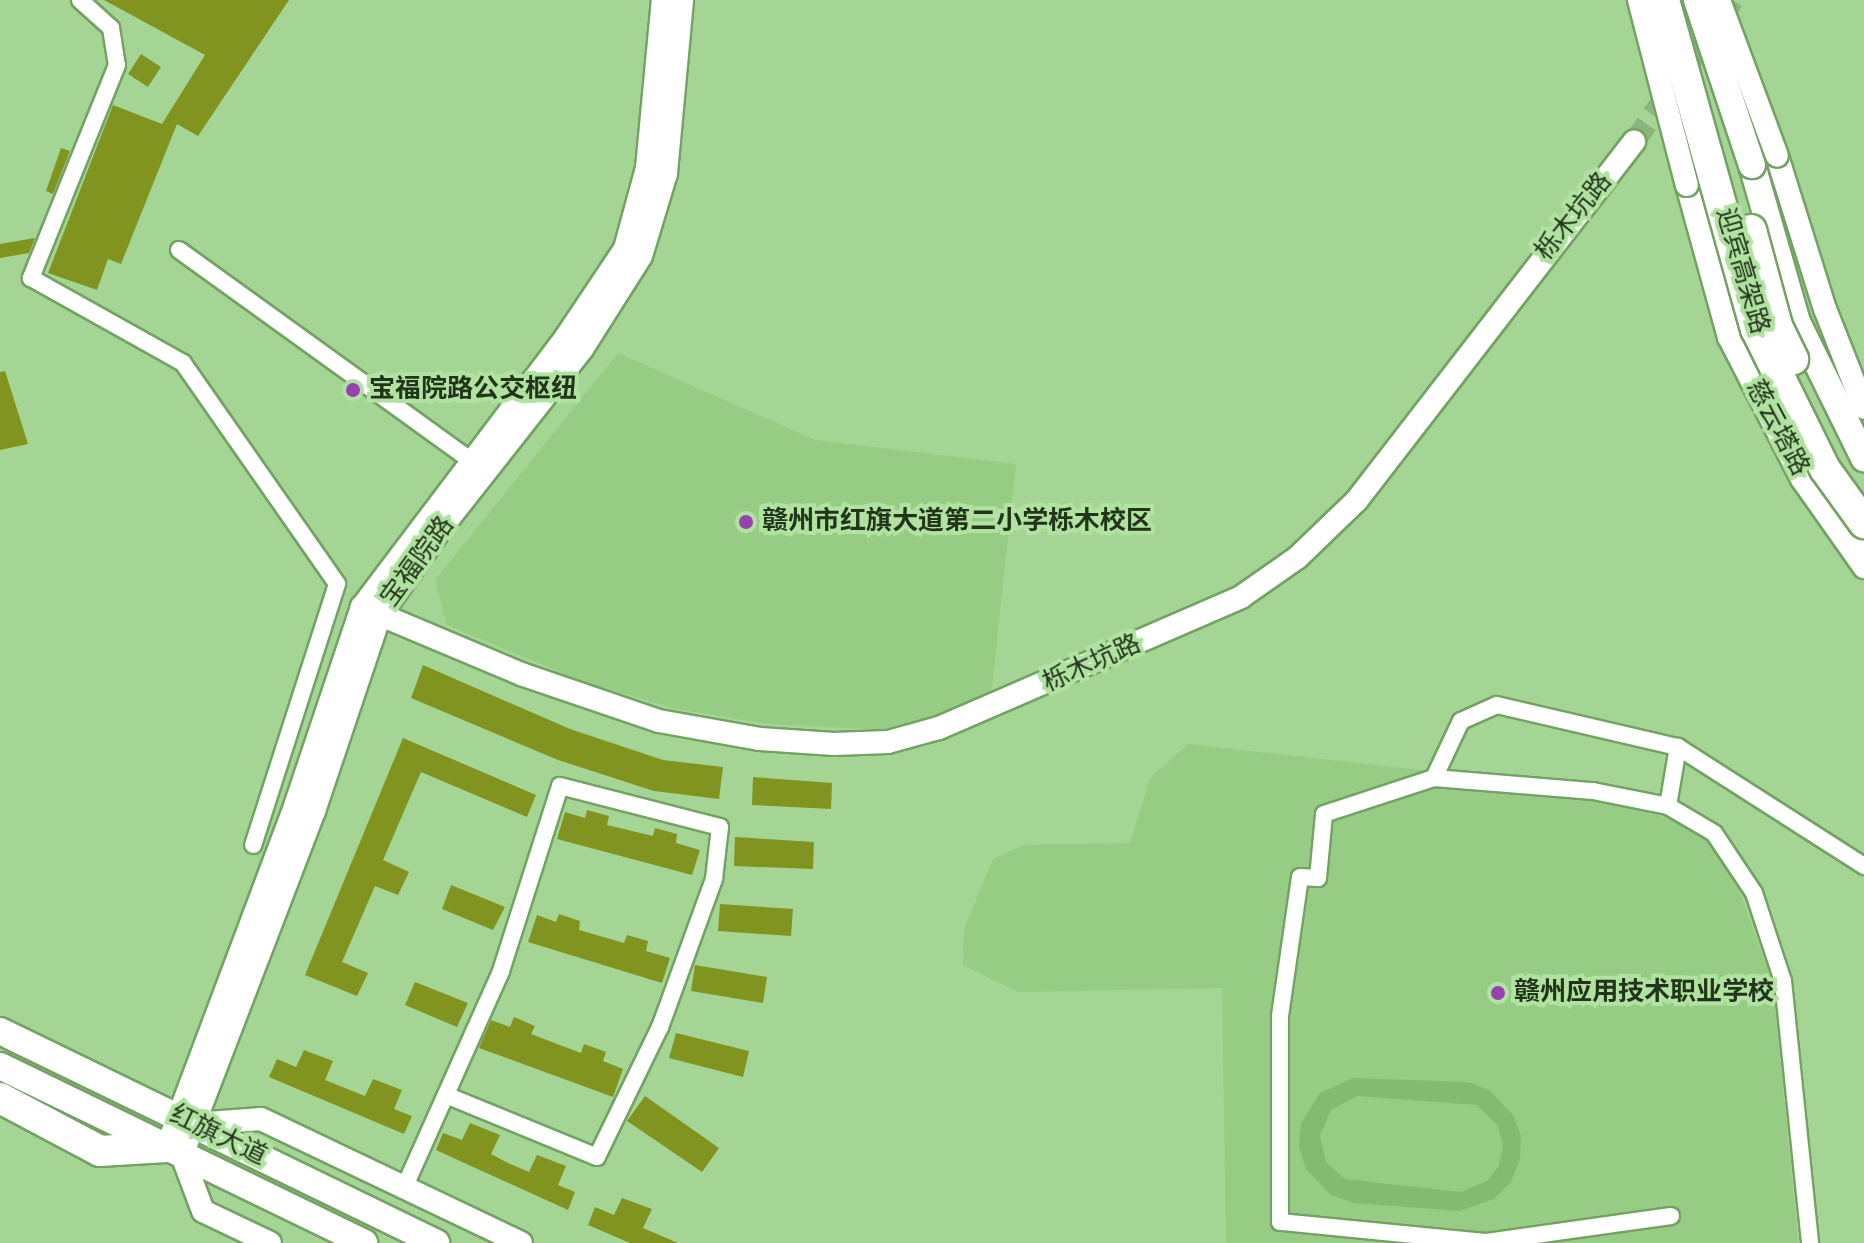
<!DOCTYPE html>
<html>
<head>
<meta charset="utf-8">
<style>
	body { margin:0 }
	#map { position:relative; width:1864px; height:1243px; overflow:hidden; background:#a4d594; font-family:"Sofia Sans Condensed","Noto Sans SC",sans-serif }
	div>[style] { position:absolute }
	.built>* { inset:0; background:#97cc85 }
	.green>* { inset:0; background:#84bb71 }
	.building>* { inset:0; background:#829420 }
	.secondary-tunnel>* { height:22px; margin-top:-11px; transform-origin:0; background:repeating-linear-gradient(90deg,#8ab57c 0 22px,transparent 0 33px) }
	.roads { filter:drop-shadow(2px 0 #74a264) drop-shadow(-2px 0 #74a264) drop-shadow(0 2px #74a264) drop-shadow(0 -2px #74a264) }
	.street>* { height:16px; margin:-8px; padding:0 8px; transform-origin:8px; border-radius:8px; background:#fff }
	.secondary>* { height:22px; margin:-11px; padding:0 11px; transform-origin:11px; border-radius:11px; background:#fff }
	.primary>* { height:26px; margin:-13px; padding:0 13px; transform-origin:13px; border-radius:13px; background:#fff }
	.highway>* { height:30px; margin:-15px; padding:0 15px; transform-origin:15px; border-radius:15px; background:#fff }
	.bridges { filter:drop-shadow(2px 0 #74a264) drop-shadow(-2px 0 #74a264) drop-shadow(0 2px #74a264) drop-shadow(0 -2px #74a264) }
	.secondary-bridge>* { height:22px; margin:-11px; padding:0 11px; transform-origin:11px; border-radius:11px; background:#fff }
	.primary-bridge>* { height:26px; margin:-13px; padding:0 13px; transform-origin:13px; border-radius:13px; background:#fff }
	.highway-bridge>* { height:30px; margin:-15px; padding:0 15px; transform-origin:15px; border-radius:15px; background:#fff }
	.dots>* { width:22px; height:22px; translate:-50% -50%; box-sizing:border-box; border:4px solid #b1e2a1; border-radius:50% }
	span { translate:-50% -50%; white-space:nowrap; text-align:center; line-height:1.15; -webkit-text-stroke:8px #b1e2a1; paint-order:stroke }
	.street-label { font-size:26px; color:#22351b }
	.poi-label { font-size:26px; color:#22351b; font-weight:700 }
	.left { translate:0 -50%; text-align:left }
</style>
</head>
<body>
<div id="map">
	<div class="built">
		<div style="clip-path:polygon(618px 353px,815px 440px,1016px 464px,991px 696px,889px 730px,769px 724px,676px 709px,584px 682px,447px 625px,435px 580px)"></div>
		<div style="clip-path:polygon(1188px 744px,1411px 769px,1611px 803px,1678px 821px,1711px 840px,1740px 893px,1773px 984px,1798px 1243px,1226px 1243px,1222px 988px,1018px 992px,963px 965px,964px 929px,993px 859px,1024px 845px,1130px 843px,1150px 778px)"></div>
	</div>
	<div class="green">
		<div style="clip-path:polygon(evenodd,1353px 1078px,1468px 1082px,1489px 1090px,1513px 1115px,1521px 1136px,1520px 1159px,1511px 1182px,1494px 1199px,1460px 1211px,1354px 1203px,1331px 1195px,1306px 1169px,1299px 1146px,1301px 1123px,1320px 1093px,1353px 1078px,1357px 1096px,1477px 1105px,1498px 1126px,1503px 1146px,1499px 1166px,1487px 1181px,1461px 1192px,1345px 1179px,1326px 1162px,1320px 1136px,1331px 1110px,1357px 1096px)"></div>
	</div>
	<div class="building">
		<div style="clip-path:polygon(104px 0,289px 0,198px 136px,177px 124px,121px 264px,108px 259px,97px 290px,48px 273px,113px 105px,162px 124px,205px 55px)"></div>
		<div style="clip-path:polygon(141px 54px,161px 67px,148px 87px,128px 74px)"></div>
		<div style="clip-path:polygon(61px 148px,70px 151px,53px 194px,46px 191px)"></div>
		<div style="clip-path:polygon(35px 238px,29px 253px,0 258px,0 244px)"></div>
		<div style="clip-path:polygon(5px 371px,28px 444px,0 450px,0 372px)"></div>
		<div style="clip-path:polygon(423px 665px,570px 729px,663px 760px,723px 767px,719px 799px,654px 791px,558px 760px,411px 698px)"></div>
		<div style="clip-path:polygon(403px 738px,536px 795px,527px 817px,421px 772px,383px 860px,409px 872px,398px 895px,375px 886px,342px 962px,368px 973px,357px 996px,305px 975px)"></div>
		<div style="clip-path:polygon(753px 777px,832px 783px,831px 809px,752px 805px)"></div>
		<div style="clip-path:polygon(587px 810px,609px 816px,607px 825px,653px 836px,655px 828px,677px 834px,676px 843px,700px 850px,692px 875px,557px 839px,565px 812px,585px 818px)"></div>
		<div style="clip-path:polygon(735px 837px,814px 842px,813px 869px,734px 866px)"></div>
		<div style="clip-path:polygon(451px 885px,505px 907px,493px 930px,442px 909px)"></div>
		<div style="clip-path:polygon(720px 904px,793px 909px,791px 936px,718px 931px)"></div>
		<div style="clip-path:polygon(559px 914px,580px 921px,579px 930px,624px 943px,627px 935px,648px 941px,646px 951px,670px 958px,662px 983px,528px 942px,537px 915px,556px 922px)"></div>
		<div style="clip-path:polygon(695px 965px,767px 977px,763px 1003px,691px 991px)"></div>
		<div style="clip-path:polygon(415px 982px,468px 1003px,457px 1027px,405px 1005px)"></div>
		<div style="clip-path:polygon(514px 1017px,535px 1026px,531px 1034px,581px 1053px,584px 1044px,606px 1052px,603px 1061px,623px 1069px,613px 1097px,479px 1048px,491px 1020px,510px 1027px)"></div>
		<div style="clip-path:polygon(676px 1033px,749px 1051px,743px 1077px,669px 1058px)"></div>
		<div style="clip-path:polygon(304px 1050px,333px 1061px,325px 1080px,365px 1096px,373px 1079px,402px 1090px,394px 1109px,412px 1116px,404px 1134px,269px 1077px,277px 1059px,296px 1067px)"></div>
		<div style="clip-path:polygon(645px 1096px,719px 1148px,702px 1172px,627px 1121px)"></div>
		<div style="clip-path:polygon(470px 1123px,500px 1135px,491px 1154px,508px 1163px,529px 1172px,537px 1155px,566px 1166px,558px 1185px,575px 1192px,568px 1210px,436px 1150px,443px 1133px,462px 1140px)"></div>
		<div style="clip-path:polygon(622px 1198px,652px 1209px,643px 1228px,678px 1243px,630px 1243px,588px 1225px,595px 1207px,614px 1215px)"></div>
	</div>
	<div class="secondary-tunnel">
		<div style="left:1634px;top:142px;width:173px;rotate:-55.1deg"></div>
	</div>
	<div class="roads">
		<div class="street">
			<div style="left:80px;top:0;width:42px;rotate:42.1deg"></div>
			<div style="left:111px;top:28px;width:37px;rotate:81deg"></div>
			<div style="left:117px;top:65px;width:230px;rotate:112deg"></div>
			<div style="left:31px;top:278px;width:174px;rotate:29.2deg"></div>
			<div style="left:183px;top:363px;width:269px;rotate:55.1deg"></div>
			<div style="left:337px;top:584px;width:274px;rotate:107.8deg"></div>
			<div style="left:179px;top:250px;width:359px;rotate:35.8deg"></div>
			<div style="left:1434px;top:778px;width:160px;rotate:4.7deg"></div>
			<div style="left:1593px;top:791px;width:76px;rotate:11.3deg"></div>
			<div style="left:1668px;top:806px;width:53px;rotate:30.4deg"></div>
			<div style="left:1714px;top:833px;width:72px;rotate:56.3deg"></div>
			<div style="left:1754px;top:893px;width:93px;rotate:71.8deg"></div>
			<div style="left:1783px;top:981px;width:263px;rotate:84.1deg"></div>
			<div style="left:1668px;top:806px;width:60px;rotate:-80.4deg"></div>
			<div style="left:405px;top:1186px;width:235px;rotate:-65.9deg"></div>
			<div style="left:501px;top:971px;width:194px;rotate:-72.3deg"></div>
			<div style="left:560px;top:786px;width:165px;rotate:14.4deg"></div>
			<div style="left:720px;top:827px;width:52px;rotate:96.6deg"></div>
			<div style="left:714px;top:879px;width:158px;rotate:110deg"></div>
			<div style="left:660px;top:1027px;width:144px;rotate:115.9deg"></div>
			<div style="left:597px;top:1157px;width:163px;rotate:-157.7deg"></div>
			<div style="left:1671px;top:1216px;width:188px;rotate:172deg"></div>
			<div style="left:1485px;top:1242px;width:206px;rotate:-174.4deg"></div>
			<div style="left:1280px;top:1222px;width:206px;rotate:-90deg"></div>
			<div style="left:1280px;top:1016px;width:140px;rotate:-81.8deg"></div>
			<div style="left:1300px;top:877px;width:18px;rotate:3deg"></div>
			<div style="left:1318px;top:878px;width:64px;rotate:-84.6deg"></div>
			<div style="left:1324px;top:814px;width:116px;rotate:-18.1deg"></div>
			<div style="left:1434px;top:778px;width:63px;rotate:-64.7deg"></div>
			<div style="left:1461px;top:721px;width:39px;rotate:-24deg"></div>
			<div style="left:1497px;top:705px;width:186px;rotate:13.1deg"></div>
			<div style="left:1678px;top:747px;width:221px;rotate:32.6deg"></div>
		</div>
		<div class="secondary">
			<div style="left:1777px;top:156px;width:160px;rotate:72.6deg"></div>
			<div style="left:1825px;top:309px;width:106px;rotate:68.5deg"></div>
			<div style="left:1687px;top:185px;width:158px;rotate:74.6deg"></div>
			<div style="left:1729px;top:337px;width:160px;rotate:62.8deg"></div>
			<div style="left:1802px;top:479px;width:108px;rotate:54.8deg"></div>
			<div style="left:362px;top:607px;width:173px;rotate:22.8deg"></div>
			<div style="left:521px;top:674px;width:146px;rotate:18.8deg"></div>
			<div style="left:659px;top:721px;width:103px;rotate:10.1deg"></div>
			<div style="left:760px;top:739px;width:74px;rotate:3.9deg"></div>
			<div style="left:834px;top:744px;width:54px;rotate:-2.1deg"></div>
			<div style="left:888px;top:742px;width:53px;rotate:-15.4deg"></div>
			<div style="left:939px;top:728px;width:329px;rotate:-23.4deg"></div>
			<div style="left:1241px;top:597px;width:68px;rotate:-34.9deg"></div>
			<div style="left:1297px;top:558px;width:83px;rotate:-44deg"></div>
			<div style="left:1357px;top:500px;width:453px;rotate:-52.3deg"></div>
			<div style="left:195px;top:1124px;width:66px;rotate:-4.3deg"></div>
			<div style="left:261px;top:1119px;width:288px;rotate:25.5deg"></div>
			<div style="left:167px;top:1147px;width:367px;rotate:-69.4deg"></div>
			<div style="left:296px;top:803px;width:207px;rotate:-71.4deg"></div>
			<div style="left:362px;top:607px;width:338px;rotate:-52.9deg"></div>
			<div style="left:566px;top:337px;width:106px;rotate:-56.2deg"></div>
			<div style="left:625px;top:249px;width:84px;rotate:-74.8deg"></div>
			<div style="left:647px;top:168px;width:169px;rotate:-84.6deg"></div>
			<div style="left:270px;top:1243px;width:74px;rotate:-154.5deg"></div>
			<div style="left:203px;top:1211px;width:60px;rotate:-110.6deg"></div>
			<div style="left:182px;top:1155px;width:368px;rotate:-69deg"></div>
			<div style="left:314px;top:811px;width:207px;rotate:-71.4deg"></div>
			<div style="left:380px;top:615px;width:108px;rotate:-54.8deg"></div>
			<div style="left:442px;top:527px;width:226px;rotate:-51.8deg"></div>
			<div style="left:582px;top:349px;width:110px;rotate:-57.6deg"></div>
			<div style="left:641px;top:256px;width:87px;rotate:-73.2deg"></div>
			<div style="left:666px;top:173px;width:174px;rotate:-84.7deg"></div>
		</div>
		<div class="primary">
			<div style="left:1752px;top:165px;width:163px;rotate:74deg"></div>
			<div style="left:1797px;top:322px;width:152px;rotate:63.8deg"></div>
			<div style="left:1834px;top:506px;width:52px;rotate:54.5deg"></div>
			<div style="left:0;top:1031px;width:485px;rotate:25.9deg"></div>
			<div style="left:0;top:1066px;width:405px;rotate:25.9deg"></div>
		</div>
		<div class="highway">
			<div style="left:0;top:1098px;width:113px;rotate:27.9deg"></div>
			<div style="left:100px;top:1151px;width:67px;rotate:-3.4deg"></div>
		</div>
	</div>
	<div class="bridges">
		<div class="secondary-bridge">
			<div style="left:1639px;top:0;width:191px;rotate:75.5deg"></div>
			<div style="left:1719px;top:0;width:166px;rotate:69.6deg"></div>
		</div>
		<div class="primary-bridge">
			<div style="left:1697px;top:0;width:174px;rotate:71.6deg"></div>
		</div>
		<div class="highway-bridge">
			<div style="left:1664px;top:0;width:342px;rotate:74.4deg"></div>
			<div style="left:1756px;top:329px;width:156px;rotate:63.8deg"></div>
			<div style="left:1825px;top:469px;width:67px;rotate:54.2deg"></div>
			<div style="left:1751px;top:230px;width:99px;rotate:74.8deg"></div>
			<div style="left:1777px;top:326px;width:37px;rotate:64deg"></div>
		</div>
	</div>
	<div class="dots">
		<div style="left:353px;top:390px;background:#9742af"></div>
		<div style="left:746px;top:522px;background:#9742af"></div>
		<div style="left:1498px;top:993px;background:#9742af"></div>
	</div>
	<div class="street-label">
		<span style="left:1574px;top:217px;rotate:-51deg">栎木坑路</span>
		<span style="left:1742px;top:271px;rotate:74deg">迎宾高架路</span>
		<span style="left:1777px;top:428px;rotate:62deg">慈云塔路</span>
		<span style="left:418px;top:562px;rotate:-54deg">宝福院路</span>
		<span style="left:1092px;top:664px;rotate:-24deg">栎木坑路</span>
		<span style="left:218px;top:1136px;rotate:26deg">红旗大道</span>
	</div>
	<div class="poi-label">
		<span class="left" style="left:369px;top:390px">宝福院路公交枢纽</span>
		<span class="left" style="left:762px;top:522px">赣州市红旗大道第二小学栎木校区</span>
		<span class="left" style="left:1514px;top:993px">赣州应用技术职业学校</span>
	</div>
</div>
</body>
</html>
